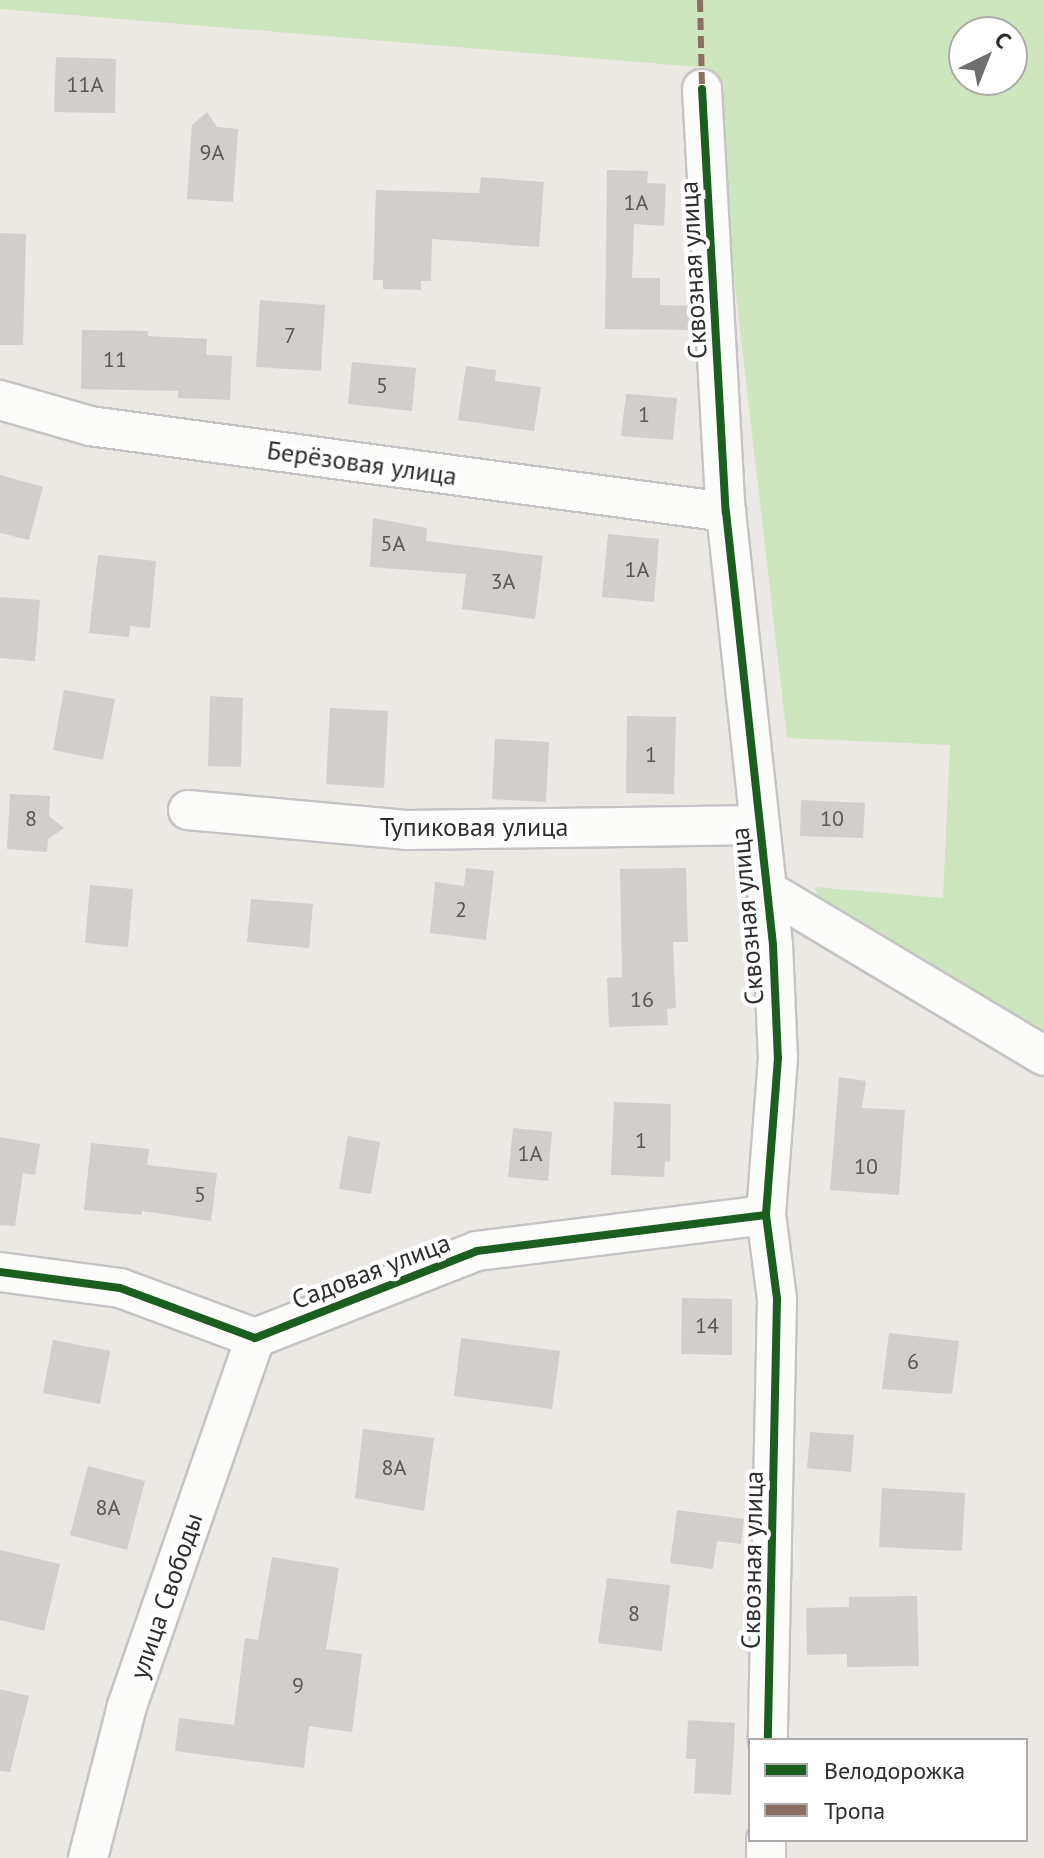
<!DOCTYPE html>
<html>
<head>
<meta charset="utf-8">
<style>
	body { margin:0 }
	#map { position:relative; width:1044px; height:1858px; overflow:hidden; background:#ece8e4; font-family:"PT Sans",sans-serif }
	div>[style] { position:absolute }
	.green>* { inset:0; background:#cee6be }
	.building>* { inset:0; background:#d1cecb }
	.roads { filter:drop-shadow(2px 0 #c5c4c5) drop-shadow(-2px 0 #c5c4c5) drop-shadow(0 2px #c5c4c5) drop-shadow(0 -2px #c5c4c5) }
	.minor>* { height:38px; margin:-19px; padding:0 19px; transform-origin:19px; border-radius:19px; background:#fcfcfb }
	.quiet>* { height:6px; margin-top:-3px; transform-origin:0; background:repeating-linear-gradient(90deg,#8d6e63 0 12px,transparent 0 18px) }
	.cycleway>* { height:8px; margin:-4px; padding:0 4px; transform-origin:4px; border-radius:4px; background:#1b5e20 }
	span { translate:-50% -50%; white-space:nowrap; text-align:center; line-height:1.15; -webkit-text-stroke:8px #fff; paint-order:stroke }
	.number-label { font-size:22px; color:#585857 }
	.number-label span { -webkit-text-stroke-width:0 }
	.street-label { font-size:26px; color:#2e2e2e }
	.legend { position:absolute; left:748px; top:1738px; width:280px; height:104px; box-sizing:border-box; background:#fff; border:2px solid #ababab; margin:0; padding:10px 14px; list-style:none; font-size:24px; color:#2e2e2e }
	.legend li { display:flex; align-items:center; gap:16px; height:40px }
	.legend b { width:40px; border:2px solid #ababab }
	.north { position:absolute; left:948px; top:16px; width:80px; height:80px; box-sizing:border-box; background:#fff; border:2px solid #ababab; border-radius:50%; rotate:43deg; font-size:22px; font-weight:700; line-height:32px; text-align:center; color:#2e2e2e }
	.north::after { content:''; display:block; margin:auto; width:28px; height:36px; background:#706f6e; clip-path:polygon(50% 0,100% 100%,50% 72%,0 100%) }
</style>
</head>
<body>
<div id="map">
	<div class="green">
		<div style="clip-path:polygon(evenodd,0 0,1044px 0,1044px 1073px,829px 919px,814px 887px,943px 898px,950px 745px,787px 738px,710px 68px,0 9px,0 0,964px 32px,1012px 32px,1012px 80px,964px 80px,964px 32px)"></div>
	</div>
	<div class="building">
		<div style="clip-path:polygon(56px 57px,116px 59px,115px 113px,54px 112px)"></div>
		<div style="clip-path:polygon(207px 112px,217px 127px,238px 129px,233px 202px,187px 199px,192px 125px)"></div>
		<div style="clip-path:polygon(607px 170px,648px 171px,647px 183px,666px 184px,664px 226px,634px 224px,632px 278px,660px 278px,660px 305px,692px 306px,694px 330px,605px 329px)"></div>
		<div style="clip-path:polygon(481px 177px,544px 182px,539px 247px,432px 239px,431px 281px,421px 281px,421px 290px,383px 289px,383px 280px,373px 280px,376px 190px,479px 193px)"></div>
		<div style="clip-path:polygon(0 233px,26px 234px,23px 345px,0 345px)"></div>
		<div style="clip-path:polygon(260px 300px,325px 305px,321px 371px,256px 367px)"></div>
		<div style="clip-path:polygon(82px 330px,148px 331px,148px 336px,207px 339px,206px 355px,232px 356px,230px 400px,178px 398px,178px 391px,81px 389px)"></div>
		<div style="clip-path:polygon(352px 362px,416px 368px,412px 411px,348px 404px)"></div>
		<div style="clip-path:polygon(466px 366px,496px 370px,495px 381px,541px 387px,534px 431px,458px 420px)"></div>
		<div style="clip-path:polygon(626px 394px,677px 398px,673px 440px,621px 436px)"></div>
		<div style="clip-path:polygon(0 475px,43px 487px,29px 540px,0 533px)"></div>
		<div style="clip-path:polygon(373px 518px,427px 528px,426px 541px,543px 556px,535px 619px,462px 609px,466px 574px,370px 567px)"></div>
		<div style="clip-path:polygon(608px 534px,659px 539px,654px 602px,602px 597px)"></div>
		<div style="clip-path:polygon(98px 555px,156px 561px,150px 628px,130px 626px,129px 637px,89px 633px)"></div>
		<div style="clip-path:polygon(0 597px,40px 600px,35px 661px,0 658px)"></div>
		<div style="clip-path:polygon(64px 690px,115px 699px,103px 760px,53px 750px)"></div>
		<div style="clip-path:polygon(210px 696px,243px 698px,241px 767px,208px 766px)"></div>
		<div style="clip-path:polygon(330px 708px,388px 711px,384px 788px,326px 784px)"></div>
		<div style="clip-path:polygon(627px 716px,676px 717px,674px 794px,626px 793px)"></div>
		<div style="clip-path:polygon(495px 739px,549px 742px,546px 802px,492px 799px)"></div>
		<div style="clip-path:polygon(10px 794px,50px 796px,49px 816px,64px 828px,48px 839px,47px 852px,7px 849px)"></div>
		<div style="clip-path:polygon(801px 800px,865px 803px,863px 838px,800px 836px)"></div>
		<div style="clip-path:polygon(466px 868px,494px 871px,486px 940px,430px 933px,435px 882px,464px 886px)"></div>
		<div style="clip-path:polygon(686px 868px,688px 942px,673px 942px,676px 1008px,667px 1009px,668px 1025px,609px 1027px,607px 978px,622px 977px,620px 869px)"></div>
		<div style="clip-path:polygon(90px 885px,133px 889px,128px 947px,85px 943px)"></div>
		<div style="clip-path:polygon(251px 899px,313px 904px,309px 948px,247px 942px)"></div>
		<div style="clip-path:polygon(839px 1077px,866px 1081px,862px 1108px,905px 1110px,899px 1195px,830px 1190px)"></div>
		<div style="clip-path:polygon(614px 1102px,671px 1104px,670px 1162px,665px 1161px,664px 1177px,611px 1175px)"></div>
		<div style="clip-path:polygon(513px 1128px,552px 1132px,548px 1181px,508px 1177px)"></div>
		<div style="clip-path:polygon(348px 1136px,380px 1142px,371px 1194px,339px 1189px)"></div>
		<div style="clip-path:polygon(0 1137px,40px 1144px,35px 1175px,23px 1173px,15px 1226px,0 1225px)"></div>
		<div style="clip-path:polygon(91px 1143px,149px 1149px,147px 1165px,217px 1173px,211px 1221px,142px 1211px,142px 1215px,84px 1210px)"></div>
		<div style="clip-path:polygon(682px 1298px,732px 1299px,732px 1355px,681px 1354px)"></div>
		<div style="clip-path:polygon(889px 1333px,959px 1341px,952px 1394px,882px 1389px)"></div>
		<div style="clip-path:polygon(461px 1338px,560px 1351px,552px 1409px,454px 1396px)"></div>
		<div style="clip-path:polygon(53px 1340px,110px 1351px,100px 1404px,43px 1393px)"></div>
		<div style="clip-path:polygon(363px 1429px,434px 1438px,424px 1511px,355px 1498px)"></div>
		<div style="clip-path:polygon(810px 1432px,854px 1435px,851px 1472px,807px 1468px)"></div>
		<div style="clip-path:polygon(88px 1466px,145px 1481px,127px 1550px,70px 1535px)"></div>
		<div style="clip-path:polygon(882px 1488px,965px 1493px,962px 1551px,879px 1547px)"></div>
		<div style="clip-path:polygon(677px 1510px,744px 1519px,741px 1544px,717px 1541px,713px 1569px,670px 1563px)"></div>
		<div style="clip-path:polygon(0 1550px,60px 1564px,44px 1631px,0 1620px)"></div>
		<div style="clip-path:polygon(272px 1557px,339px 1568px,326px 1649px,362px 1654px,352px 1732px,309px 1726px,304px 1768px,175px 1751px,179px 1718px,234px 1725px,245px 1638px,258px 1640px)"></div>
		<div style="clip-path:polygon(607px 1578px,670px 1585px,662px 1651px,598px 1643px)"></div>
		<div style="clip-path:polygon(917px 1596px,919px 1666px,847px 1667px,847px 1654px,807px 1655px,806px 1608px,849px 1607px,849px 1597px)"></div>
		<div style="clip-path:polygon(0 1689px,29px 1696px,10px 1772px,0 1771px)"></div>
		<div style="clip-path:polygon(688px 1720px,735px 1723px,731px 1795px,694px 1793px,696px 1759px,686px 1759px)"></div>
	</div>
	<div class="roads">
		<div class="minor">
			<div style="left:702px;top:89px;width:424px;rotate:86.8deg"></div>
			<div style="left:726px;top:512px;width:436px;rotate:83.8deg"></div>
			<div style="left:773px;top:945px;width:113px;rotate:87.5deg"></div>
			<div style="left:778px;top:1058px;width:157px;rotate:94.4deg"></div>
			<div style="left:766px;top:1215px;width:85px;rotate:82.5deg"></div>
			<div style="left:777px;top:1299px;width:441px;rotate:91.2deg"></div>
			<div style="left:0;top:400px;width:94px;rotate:16.1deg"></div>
			<div style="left:90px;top:426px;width:642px;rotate:7.7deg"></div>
			<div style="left:188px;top:810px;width:219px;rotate:5.2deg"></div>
			<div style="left:406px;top:830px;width:354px;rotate:-0.8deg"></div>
			<div style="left:767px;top:890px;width:323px;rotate:30.9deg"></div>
			<div style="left:0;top:1272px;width:121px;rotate:7.6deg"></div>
			<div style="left:120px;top:1288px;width:144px;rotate:20.3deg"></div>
			<div style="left:255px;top:1338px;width:238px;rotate:-21.4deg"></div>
			<div style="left:477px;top:1251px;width:291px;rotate:-7.1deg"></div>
			<div style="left:88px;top:1858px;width:157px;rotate:-75.6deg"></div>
			<div style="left:127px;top:1706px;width:390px;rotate:-70.8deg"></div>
			<div style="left:766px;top:1858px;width:18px;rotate:-90deg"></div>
		</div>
	</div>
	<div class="quiet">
		<div style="left:700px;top:0;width:89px;rotate:88.7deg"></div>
	</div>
	<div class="cycleway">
		<div style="left:702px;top:89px;width:424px;rotate:86.8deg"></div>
		<div style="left:726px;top:512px;width:436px;rotate:83.8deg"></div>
		<div style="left:773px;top:945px;width:113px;rotate:87.5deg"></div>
		<div style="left:778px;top:1058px;width:157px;rotate:94.4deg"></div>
		<div style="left:766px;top:1215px;width:85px;rotate:82.5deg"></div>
		<div style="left:777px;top:1299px;width:441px;rotate:91.2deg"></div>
		<div style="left:0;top:1272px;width:121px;rotate:7.6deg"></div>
		<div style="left:120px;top:1288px;width:144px;rotate:20.3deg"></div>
		<div style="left:255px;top:1338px;width:238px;rotate:-21.4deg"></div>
		<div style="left:477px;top:1251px;width:291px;rotate:-7.1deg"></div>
	</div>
	<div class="number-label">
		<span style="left:85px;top:85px">11А</span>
		<span style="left:212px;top:153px">9А</span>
		<span style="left:636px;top:203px">1А</span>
		<span style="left:290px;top:336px">7</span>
		<span style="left:115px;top:360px">11</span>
		<span style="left:382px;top:386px">5</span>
		<span style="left:644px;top:415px">1</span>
		<span style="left:393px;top:544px">5А</span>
		<span style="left:637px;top:570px">1А</span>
		<span style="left:503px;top:582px">3А</span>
		<span style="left:651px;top:755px">1</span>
		<span style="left:31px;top:819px">8</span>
		<span style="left:832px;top:819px">10</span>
		<span style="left:461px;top:910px">2</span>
		<span style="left:642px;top:1000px">16</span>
		<span style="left:641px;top:1141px">1</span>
		<span style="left:530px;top:1154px">1А</span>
		<span style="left:866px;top:1167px">10</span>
		<span style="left:200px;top:1195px">5</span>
		<span style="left:707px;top:1326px">14</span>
		<span style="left:913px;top:1362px">6</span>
		<span style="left:394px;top:1468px">8А</span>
		<span style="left:108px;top:1508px">8А</span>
		<span style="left:634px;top:1614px">8</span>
		<span style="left:298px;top:1686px">9</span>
	</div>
	<div class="street-label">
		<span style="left:693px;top:270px;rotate:-93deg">Сквозная улица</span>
		<span style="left:362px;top:463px;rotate:8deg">Берёзовая улица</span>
		<span style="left:474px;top:827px">Тупиковая улица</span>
		<span style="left:747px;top:916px;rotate:-95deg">Сквозная улица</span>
		<span style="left:371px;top:1271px;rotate:-21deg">Садовая улица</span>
		<span style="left:752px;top:1560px;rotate:-89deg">Сквозная улица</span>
		<span style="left:166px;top:1596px;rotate:-71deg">улица Свободы</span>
	</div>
	<ul class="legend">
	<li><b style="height:10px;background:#1b5e20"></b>Велодорожка</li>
	<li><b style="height:10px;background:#8d6e63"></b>Тропа</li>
	</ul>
	<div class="north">С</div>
</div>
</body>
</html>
